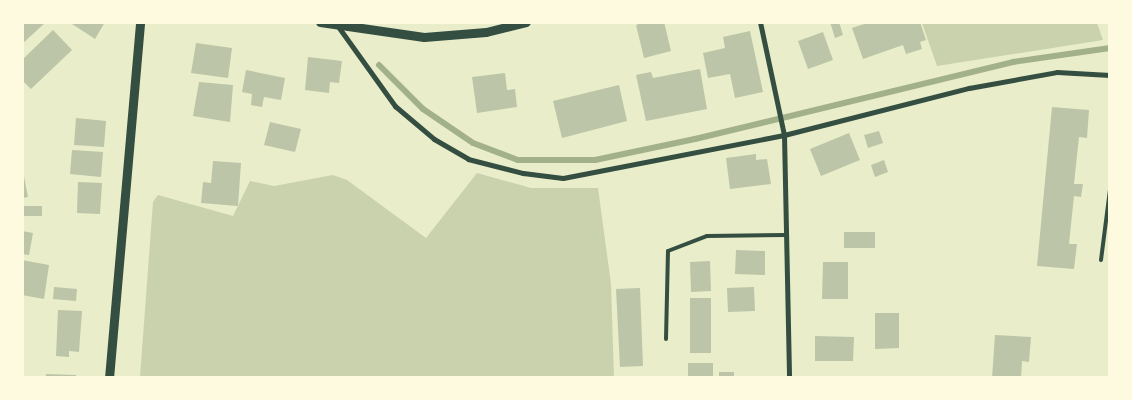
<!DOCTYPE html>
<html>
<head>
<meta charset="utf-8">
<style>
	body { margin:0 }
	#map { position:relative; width:1132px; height:400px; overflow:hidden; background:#e9edc9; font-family:"Noto Sans",sans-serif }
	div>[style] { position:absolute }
	.green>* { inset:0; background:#cad2ad }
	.stream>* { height:6px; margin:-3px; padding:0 3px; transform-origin:3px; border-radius:3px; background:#a3b18a }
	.building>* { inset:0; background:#bcc5a7 }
	.service>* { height:4px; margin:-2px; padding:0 2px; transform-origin:2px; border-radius:2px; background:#344e41 }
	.minor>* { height:5px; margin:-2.5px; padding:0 2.5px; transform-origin:2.5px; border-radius:2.5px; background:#344e41 }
	.tertiary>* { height:9px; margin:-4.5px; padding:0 4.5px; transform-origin:4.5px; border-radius:4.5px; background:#344e41 }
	span { translate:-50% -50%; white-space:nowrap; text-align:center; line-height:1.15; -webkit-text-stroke:5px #fefae0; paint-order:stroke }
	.frame { position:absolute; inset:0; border:24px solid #fefae0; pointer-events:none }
</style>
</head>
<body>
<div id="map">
	<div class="green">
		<div style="clip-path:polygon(922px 23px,1097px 23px,1103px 40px,937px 66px)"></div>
		<div style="clip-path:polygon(477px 173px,531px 188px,598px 188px,611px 284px,614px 377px,140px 377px,153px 202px,158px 195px,233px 216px,250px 181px,274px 186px,333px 175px,347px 180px,426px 238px)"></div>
	</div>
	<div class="stream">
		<div style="left:379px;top:65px;width:62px;rotate:45deg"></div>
		<div style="left:423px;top:109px;width:60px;rotate:34.2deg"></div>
		<div style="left:473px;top:143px;width:48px;rotate:20.7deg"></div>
		<div style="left:518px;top:160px;width:77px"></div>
		<div style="left:595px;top:160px;width:102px;rotate:-11.9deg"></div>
		<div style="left:695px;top:139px;width:327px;rotate:-13.6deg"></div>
		<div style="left:1013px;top:62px;width:98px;rotate:-8.2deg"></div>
	</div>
	<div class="building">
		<div style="clip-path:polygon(22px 22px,46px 22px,22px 44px)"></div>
		<div style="clip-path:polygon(69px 22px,105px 22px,95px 39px)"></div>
		<div style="clip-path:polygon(644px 22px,664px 22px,671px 51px,644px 58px,636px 25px)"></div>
		<div style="clip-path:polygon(830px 22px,839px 22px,843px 35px,835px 38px)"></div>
		<div style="clip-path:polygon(870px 22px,920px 22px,926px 40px,920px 42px,922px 49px,906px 54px,903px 45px,863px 59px,852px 28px)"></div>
		<div style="clip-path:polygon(53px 30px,72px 50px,31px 89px,22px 80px,22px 60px)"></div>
		<div style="clip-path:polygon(750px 31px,763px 92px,735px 98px,730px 74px,708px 78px,703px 53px,725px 48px,723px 37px)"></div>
		<div style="clip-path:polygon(823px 32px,833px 60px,808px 69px,798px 41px)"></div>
		<div style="clip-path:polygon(196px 43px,232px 48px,228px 78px,191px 73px)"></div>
		<div style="clip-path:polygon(308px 57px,342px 61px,339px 83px,330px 82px,329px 93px,305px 90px)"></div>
		<div style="clip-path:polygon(700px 69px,707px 109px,646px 121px,636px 75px,651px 72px,653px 78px)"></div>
		<div style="clip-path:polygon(246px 70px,285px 78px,281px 100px,264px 97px,262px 107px,251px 105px,252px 94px,242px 92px)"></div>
		<div style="clip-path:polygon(505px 73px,507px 90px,515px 89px,517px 107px,477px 113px,472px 77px)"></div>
		<div style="clip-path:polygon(199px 82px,233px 85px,230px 122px,193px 116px)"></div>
		<div style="clip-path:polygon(619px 85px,627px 121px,562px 138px,553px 101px)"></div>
		<div style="clip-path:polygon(1052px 107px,1089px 110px,1087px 138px,1079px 137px,1074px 184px,1083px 184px,1081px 197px,1074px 196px,1069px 244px,1077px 244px,1074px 269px,1037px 266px)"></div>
		<div style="clip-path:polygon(76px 118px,106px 121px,104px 147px,74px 145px)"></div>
		<div style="clip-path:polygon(270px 122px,301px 129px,295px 152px,264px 145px)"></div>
		<div style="clip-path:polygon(879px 131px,883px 143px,868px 148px,864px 135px)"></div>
		<div style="clip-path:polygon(849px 133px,860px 160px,821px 176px,810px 149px)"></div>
		<div style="clip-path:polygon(72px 150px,103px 152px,101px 177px,70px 174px)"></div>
		<div style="clip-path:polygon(756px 154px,756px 160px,767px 159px,771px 184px,730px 189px,726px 158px)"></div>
		<div style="clip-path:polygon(884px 160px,888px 172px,875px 177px,871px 165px)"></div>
		<div style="clip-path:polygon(213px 161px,241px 163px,238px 206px,201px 203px,203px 182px,211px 183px)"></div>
		<div style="clip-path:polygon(23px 171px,28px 197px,22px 198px,22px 172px)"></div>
		<div style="clip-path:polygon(78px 182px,102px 183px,100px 214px,77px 213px)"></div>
		<div style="clip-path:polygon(22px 206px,42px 206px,42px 216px,22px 216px)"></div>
		<div style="clip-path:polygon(22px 231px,33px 233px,29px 255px,22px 254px)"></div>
		<div style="clip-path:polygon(844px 232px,875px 232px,875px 248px,844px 248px)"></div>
		<div style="clip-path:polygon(736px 250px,765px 251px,765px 275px,735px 274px)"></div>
		<div style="clip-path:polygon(22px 260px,49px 265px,44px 299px,22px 295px)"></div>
		<div style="clip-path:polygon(710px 261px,711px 291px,691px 292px,690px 262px)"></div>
		<div style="clip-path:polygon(823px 262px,848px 262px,848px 299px,822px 299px)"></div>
		<div style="clip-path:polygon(54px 287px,77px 289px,76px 301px,53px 299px)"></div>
		<div style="clip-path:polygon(754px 287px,755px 311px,728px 312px,727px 288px)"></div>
		<div style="clip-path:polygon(640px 288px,643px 366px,620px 367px,616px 289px)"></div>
		<div style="clip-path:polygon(690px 298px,711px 298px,711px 353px,690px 353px)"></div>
		<div style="clip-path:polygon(58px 310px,82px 311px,79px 352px,69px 351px,69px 357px,56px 356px)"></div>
		<div style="clip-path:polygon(875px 313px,899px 313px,899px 348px,875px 349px)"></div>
		<div style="clip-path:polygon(995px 335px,1031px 337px,1029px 362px,1022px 361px,1021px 378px,992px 378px)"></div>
		<div style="clip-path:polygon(815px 336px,854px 337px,853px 361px,815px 361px)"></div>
		<div style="clip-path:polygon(688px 363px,713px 363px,713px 378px,688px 378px)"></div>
		<div style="clip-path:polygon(719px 372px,734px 372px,734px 378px,719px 378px)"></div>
		<div style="clip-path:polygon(46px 374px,76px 375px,76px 378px,46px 378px)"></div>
	</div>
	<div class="service">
		<div style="left:1101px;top:260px;width:71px;rotate:-82.7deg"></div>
		<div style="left:666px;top:339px;width:88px;rotate:-88.7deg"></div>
		<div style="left:668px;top:251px;width:42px;rotate:-21deg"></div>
		<div style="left:707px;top:236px;width:79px;rotate:-0.7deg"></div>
	</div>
	<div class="minor">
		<div style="left:760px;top:22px;width:116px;rotate:78deg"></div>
		<div style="left:784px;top:135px;width:243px;rotate:88.8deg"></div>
		<div style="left:337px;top:25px;width:100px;rotate:54.4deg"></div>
		<div style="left:395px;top:106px;width:51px;rotate:40.2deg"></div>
		<div style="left:434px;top:139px;width:39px;rotate:30deg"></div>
		<div style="left:468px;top:159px;width:57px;rotate:14.3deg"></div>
		<div style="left:523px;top:173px;width:40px;rotate:7.1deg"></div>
		<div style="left:563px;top:178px;width:225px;rotate:-11deg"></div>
		<div style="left:784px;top:135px;width:191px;rotate:-14.3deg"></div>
		<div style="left:969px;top:88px;width:89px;rotate:-10.3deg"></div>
		<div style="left:1057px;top:72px;width:53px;rotate:3.2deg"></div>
	</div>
	<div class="tertiary">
		<div style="left:320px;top:22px;width:105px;rotate:8.2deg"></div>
		<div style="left:424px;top:37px;width:62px;rotate:-4.6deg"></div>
		<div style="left:486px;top:32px;width:41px;rotate:-14deg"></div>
		<div style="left:109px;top:378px;width:357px;rotate:-85deg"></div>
	</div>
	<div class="frame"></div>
</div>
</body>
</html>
